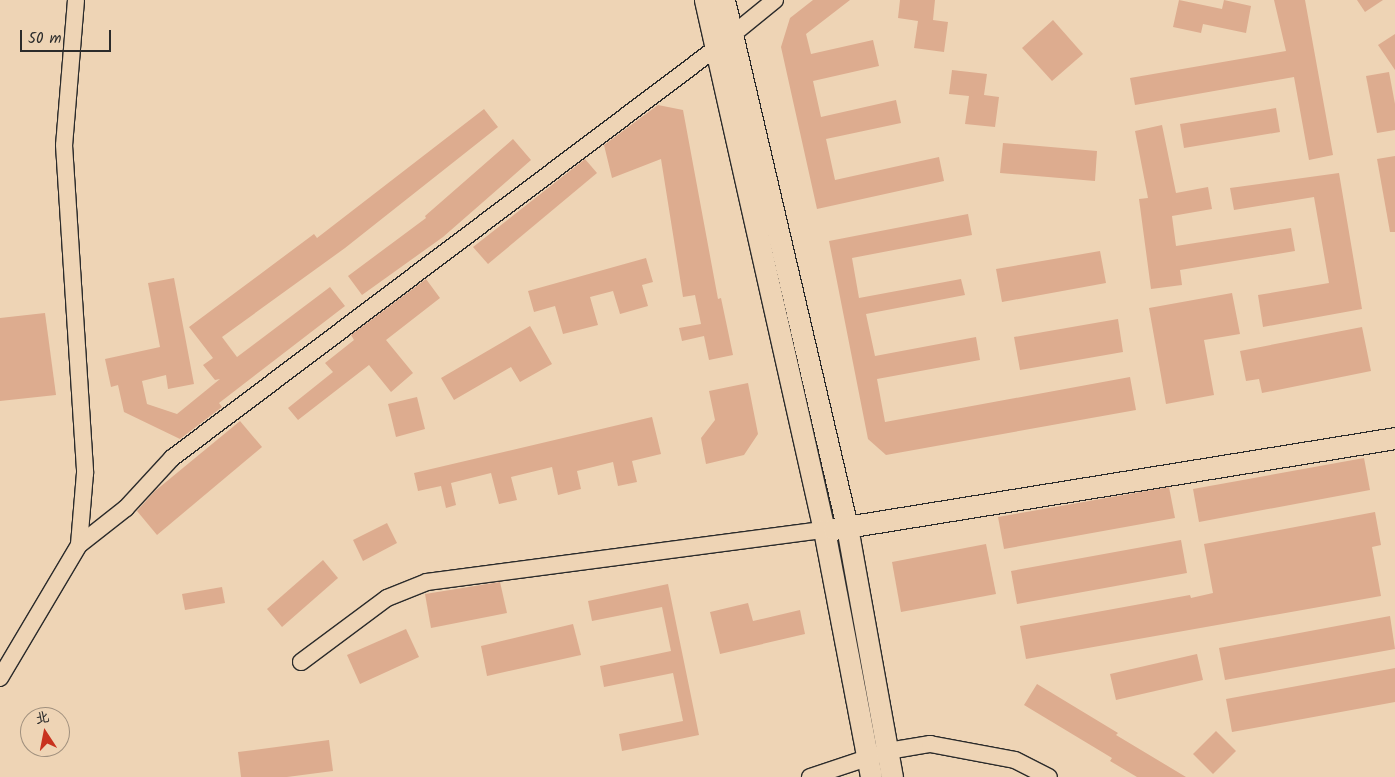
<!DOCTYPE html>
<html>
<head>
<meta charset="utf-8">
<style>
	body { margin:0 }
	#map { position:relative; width:1395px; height:777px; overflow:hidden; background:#eed4b5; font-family:Kalam,"LXGW WenKai TC",sans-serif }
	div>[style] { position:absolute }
	.building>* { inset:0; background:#ddac8f }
	.roads { filter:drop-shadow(1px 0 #2b2b2b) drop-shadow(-1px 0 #2b2b2b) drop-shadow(0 1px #2b2b2b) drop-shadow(0 -1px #2b2b2b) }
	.minor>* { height:16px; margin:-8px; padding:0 8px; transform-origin:8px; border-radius:8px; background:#eed4b5 }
	.major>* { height:21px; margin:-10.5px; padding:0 10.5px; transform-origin:10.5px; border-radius:10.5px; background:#eed4b5 }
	span { translate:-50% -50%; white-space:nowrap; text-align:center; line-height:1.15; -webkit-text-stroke:4px #eed4b5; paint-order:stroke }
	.north { position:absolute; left:20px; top:707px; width:50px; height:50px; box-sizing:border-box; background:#eed4b5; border:1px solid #a0907e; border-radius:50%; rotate:349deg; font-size:14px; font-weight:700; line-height:20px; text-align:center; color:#2b2b2b }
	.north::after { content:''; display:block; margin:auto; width:18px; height:22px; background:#c8321e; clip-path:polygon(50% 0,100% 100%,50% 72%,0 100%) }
	.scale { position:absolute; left:20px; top:30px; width:91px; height:22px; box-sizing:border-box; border:2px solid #2b2b2b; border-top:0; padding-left:6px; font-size:15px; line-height:18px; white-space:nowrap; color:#2b2b2b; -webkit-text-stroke:4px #eed4b5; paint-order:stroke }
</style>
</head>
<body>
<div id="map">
	<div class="building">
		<div style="clip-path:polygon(813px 0,850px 0,806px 34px,811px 54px,873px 40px,879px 66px,813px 81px,821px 117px,896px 100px,901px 123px,826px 139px,835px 180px,939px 157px,944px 181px,817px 209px,781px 47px,790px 18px)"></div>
		<div style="clip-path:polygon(900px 0,935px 0,933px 20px,948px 22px,944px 52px,914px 48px,918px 21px,898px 18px)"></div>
		<div style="clip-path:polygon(1179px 0,1222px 9px,1224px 0,1251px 6px,1246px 33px,1203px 24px,1201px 33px,1173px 27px)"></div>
		<div style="clip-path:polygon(1274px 0,1305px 0,1333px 155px,1309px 160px,1294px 77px,1135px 105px,1130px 78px,1286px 51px)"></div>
		<div style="clip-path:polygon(1357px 0,1383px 0,1365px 12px)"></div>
		<div style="clip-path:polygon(1053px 20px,1083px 54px,1052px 81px,1022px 48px)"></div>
		<div style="clip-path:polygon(1395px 34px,1395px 70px,1378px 45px)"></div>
		<div style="clip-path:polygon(952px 70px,987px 74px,984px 95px,999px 97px,995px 127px,965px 124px,969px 96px,949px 94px)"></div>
		<div style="clip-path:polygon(1389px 72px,1395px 104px,1395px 130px,1377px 133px,1366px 76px)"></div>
		<div style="clip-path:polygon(658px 105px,683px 110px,718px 299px,721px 298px,733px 355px,709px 360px,704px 336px,682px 341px,679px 328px,701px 324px,695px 295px,683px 297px,661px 159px,612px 178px,604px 145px)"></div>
		<div style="clip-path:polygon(1276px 108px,1280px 132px,1184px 148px,1180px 124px)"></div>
		<div style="clip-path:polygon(484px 109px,498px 127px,345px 248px,222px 337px,237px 357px,330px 287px,345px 306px,219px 403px,222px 407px,180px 439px,124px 412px,118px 385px,111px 387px,105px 359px,160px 347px,148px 283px,174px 278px,194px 384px,168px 389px,166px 375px,142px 381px,147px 404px,177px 414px,220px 379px,215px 380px,203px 365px,213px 358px,189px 327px,314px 234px,317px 238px)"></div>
		<div style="clip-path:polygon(1162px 125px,1176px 193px,1208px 187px,1212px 209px,1172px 216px,1176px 246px,1291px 228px,1295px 251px,1180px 270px,1182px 285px,1151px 289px,1139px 199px,1148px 198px,1135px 131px)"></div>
		<div style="clip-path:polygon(513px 139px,531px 160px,443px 237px,362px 295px,348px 276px,426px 218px,425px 216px)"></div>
		<div style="clip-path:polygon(1003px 143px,1097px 151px,1095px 181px,1000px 173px)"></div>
		<div style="clip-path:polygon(1395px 156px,1395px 232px,1390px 232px,1377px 159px)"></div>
		<div style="clip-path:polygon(585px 159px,597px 173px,488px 264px,473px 247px)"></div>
		<div style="clip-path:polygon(1339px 173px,1362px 309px,1263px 327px,1258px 295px,1329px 283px,1314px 197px,1234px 210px,1230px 188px)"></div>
		<div style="clip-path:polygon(968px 214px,972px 235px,852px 258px,859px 298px,961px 279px,965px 295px,866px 314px,875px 356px,976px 337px,980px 360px,877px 379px,885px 422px,1130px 377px,1136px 410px,886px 455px,868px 439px,829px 241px)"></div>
		<div style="clip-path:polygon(1100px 251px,1106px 283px,1002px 302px,996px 269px)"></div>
		<div style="clip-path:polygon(646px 258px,653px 282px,642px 285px,648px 306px,620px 314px,613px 291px,590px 297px,598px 325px,563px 334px,555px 306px,534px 312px,528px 291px)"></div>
		<div style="clip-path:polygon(426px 279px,440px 298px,386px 340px,413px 373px,391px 392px,369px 365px,298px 420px,288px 408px,333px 372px,325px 363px,354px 340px,351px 335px)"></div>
		<div style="clip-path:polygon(1232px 293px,1240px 334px,1204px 340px,1214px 395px,1166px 404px,1149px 308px)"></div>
		<div style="clip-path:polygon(45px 313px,56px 395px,0 401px,0 318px)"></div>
		<div style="clip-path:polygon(1118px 319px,1123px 352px,1020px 370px,1014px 337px)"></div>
		<div style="clip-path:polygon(530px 326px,552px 364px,520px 382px,511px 367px,454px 400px,441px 378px)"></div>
		<div style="clip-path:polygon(1362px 327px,1371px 371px,1262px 393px,1259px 379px,1246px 381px,1240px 351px)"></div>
		<div style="clip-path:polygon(748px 383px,758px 434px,744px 455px,706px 464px,701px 438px,715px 420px,709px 391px)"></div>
		<div style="clip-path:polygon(417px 397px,425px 429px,396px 437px,388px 404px)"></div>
		<div style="clip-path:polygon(652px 417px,661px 454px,632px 461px,637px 482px,618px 486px,613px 462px,577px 471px,581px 489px,558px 495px,552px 467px,511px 477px,517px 500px,499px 504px,491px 473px,451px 483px,456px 505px,446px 508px,441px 486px,418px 491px,414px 473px)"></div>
		<div style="clip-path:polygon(240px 421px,262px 447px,157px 535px,137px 511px,155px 491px)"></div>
		<div style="clip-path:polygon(1364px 458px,1370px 490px,1199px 522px,1193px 489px)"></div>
		<div style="clip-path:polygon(1169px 487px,1175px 518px,1004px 549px,998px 517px)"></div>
		<div style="clip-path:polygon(1375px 512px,1381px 545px,1372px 547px,1381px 596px,1026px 659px,1020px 626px,1190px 595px,1191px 598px,1213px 593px,1204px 544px)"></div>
		<div style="clip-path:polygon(387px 523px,397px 543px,363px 561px,353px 540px)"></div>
		<div style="clip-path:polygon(1181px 540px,1187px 573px,1017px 604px,1011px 571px)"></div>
		<div style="clip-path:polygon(986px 544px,996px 594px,901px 612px,892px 562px)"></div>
		<div style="clip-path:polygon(323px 560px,338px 578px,282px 627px,267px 609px)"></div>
		<div style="clip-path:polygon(500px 582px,507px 613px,431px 628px,425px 594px)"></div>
		<div style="clip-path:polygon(668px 584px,699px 735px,622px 751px,619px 734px,683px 721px,673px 673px,604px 687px,600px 666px,671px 651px,662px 607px,592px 621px,588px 601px)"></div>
		<div style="clip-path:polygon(222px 587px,225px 603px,185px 610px,182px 594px)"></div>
		<div style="clip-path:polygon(748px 603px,753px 621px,800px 610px,805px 634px,720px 654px,710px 612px)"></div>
		<div style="clip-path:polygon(1390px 616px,1395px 649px,1225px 680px,1219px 648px)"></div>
		<div style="clip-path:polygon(573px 624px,581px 655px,487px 676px,481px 646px)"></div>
		<div style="clip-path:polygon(406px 629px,419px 657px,360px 684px,347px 655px)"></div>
		<div style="clip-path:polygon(1197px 654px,1203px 680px,1116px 700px,1110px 674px)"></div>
		<div style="clip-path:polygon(1395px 668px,1395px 702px,1232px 732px,1226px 699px)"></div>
		<div style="clip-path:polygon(1037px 684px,1118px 733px,1116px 735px,1186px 777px,1137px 777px,1110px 761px,1112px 758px,1024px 705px)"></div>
		<div style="clip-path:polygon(1216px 731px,1236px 751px,1213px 774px,1193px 754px)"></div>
		<div style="clip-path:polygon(329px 740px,333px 771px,287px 777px,241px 777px,238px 752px)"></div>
	</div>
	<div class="roads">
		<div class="minor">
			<div style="left:76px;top:0;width:145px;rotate:94.7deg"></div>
			<div style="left:64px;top:145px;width:329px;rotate:86.3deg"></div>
			<div style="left:85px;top:473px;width:72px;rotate:94.8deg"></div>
			<div style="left:301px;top:662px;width:107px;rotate:-36.7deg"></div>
			<div style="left:387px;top:598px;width:43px;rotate:-21.8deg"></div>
			<div style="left:427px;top:582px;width:400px;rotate:-7.5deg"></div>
			<div style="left:0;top:678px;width:155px;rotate:-59.3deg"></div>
			<div style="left:79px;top:545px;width:60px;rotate:-38.2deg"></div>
			<div style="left:126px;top:508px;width:68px;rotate:-47.4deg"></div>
			<div style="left:172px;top:458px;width:681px;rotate:-37deg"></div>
			<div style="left:716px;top:48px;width:76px;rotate:-39.1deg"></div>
			<div style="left:810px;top:777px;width:82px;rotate:-18.4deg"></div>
			<div style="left:888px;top:751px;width:43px;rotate:-9.5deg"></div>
			<div style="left:930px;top:744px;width:86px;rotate:10.7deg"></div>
			<div style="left:1015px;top:760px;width:38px;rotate:27deg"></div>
		</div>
		<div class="major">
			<div style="left:705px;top:0;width:543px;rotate:77.35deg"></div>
			<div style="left:824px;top:530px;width:251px;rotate:79.2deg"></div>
			<div style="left:724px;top:0;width:541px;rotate:76.86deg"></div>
			<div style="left:847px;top:527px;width:254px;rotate:79.8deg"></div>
			<div style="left:834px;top:529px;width:568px;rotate:-9.21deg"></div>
		</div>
	</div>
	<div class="north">北</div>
	<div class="scale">50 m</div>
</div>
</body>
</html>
